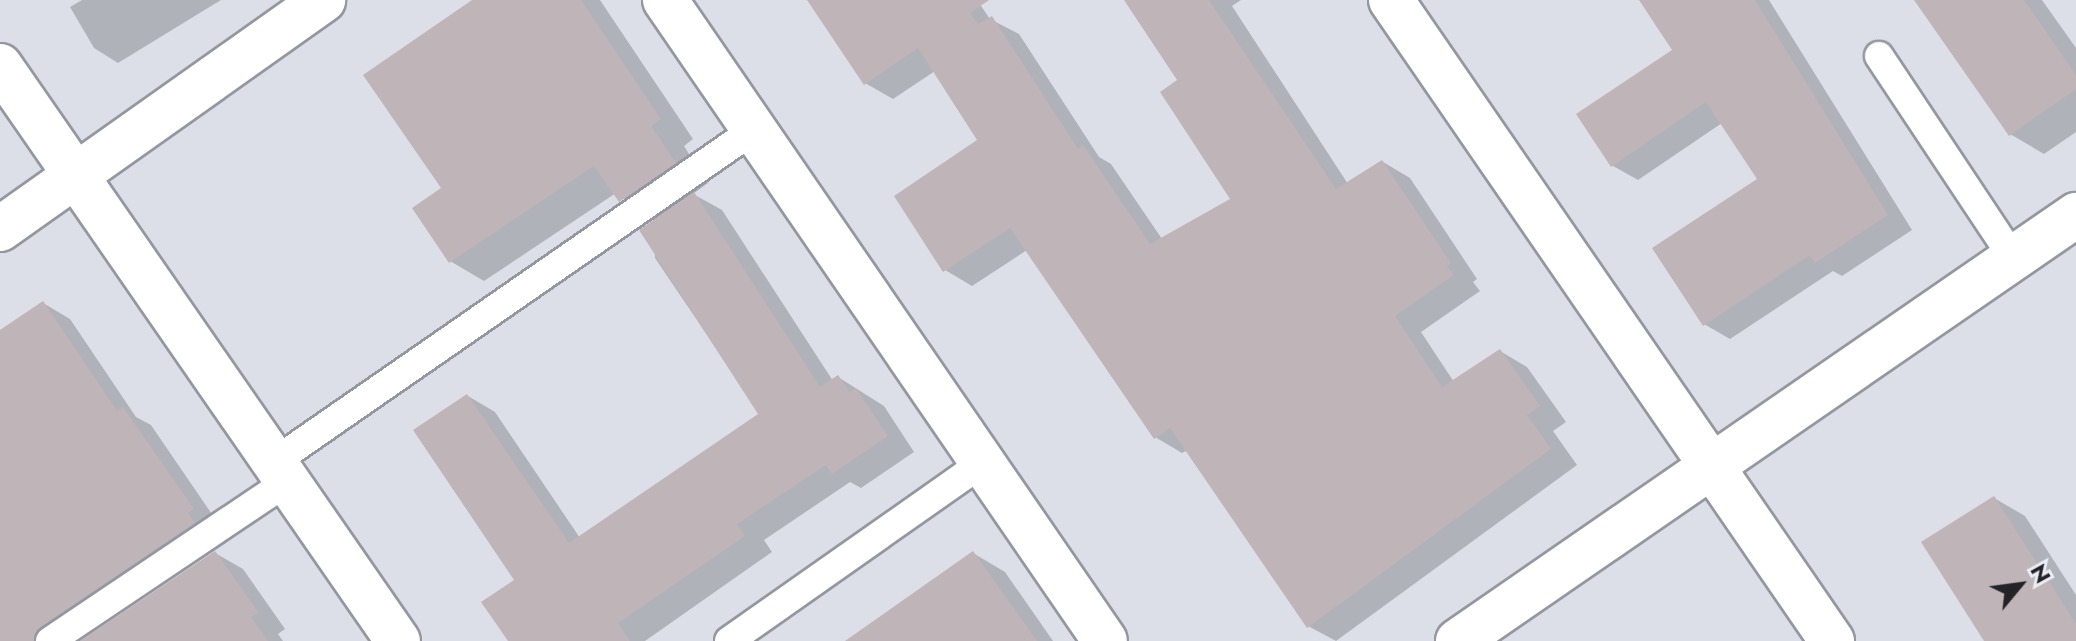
<!DOCTYPE html>
<html>
<head>
<meta charset="utf-8">
<style>
	body { margin:0 }
	#map { position:relative; width:2076px; height:641px; overflow:hidden; background:#dddfe8; font-family:Jost,sans-serif }
	div>[style] { position:absolute }
	.shadow>* { inset:0; background:#0003 }
	.building>* { inset:0; background:#bfb4b8 }
	.roads { filter:drop-shadow(2px 0 #9597a0) drop-shadow(-2px 0 #9597a0) drop-shadow(0 2px #9597a0) drop-shadow(0 -2px #9597a0) }
	.service>* { height:28px; margin:-14px; padding:0 14px; transform-origin:14px; border-radius:14px; background:#fff }
	.minor>* { height:44px; margin:-22px; padding:0 22px; transform-origin:22px; border-radius:22px; background:#fff }
	span { translate:-50% -50%; white-space:nowrap; text-align:center; line-height:1.15; -webkit-text-stroke:6px #eaecf6; paint-order:stroke }
	.north { position:absolute; left:1980px; top:545px; width:80px; height:80px; -webkit-text-stroke:6px #eaecf6; paint-order:stroke; rotate:61deg; font-size:22px; font-weight:700; line-height:32px; text-align:center; color:#232427 }
	.north::after { content:''; display:block; margin:auto; width:28px; height:36px; background:#232427; clip-path:polygon(50% 0,100% 100%,50% 72%,0 100%) }
</style>
</head>
<body>
<div id="map">
	<div class="shadow">
		<div style="clip-path:polygon(82px 0,221px 0,118px 63px,94px 48px,70px 7px)"></div>
		<div style="clip-path:polygon(481px 0,600px 0,693px 139px,684px 146px,708px 183px,693px 194px,722px 210px,833px 381px,838px 377px,884px 406px,914px 452px,861px 488px,850px 482px,764px 540px,772px 552px,645px 641px,545px 641px,517px 580px,468px 396px,495px 412px,580px 538px,761px 415px,655px 258px,656px 221px,616px 193px,484px 281px,450px 261px,443px 188px)"></div>
		<div style="clip-path:polygon(828px 0,977px 0,990px 19px,1019px 34px,1099px 157px,1111px 164px,1162px 239px,1233px 200px,1180px 80px,1126px 0,1241px 0,1232px 6px,1348px 184px,1383px 162px,1410px 178px,1477px 279px,1473px 282px,1480px 291px,1421px 332px,1454px 382px,1500px 351px,1527px 367px,1566px 422px,1553px 431px,1577px 465px,1336px 641px,1308px 626px,1188px 450px,1182px 453px,1155px 437px,1027px 250px,972px 286px,945px 270px,980px 140px,935px 71px,893px 99px,865px 83px)"></div>
		<div style="clip-path:polygon(1641px 0,1769px 0,1912px 230px,1842px 276px,1833px 271px,1730px 339px,1704px 324px,1760px 179px,1722px 123px,1638px 180px,1613px 166px,1579px 115px,1675px 51px)"></div>
		<div style="clip-path:polygon(1916px 0,2042px 0,2076px 48px,2076px 132px,2044px 154px,2010px 134px)"></div>
		<div style="clip-path:polygon(43px 303px,70px 319px,136px 417px,151px 425px,220px 526px,46px 641px,0 641px,0 332px)"></div>
		<div style="clip-path:polygon(1994px 498px,2025px 516px,2076px 595px,2076px 641px,1986px 641px)"></div>
		<div style="clip-path:polygon(215px 553px,243px 569px,285px 629px,278px 634px,283px 641px,84px 641px)"></div>
		<div style="clip-path:polygon(973px 553px,1005px 572px,1053px 641px,848px 641px)"></div>
	</div>
	<div class="building">
		<div style="clip-path:polygon(472px 0,581px 0,661px 119px,651px 126px,676px 163px,619px 202px,594px 166px,449px 263px,412px 208px,441px 188px,363px 75px)"></div>
		<div style="clip-path:polygon(807px 0,989px 0,970px 13px,978px 24px,992px 16px,1078px 149px,1083px 145px,1150px 244px,1230px 199px,1160px 92px,1177px 80px,1124px 0,1209px 0,1336px 189px,1382px 160px,1451px 263px,1447px 266px,1454px 275px,1395px 316px,1442px 387px,1500px 349px,1540px 406px,1527px 415px,1551px 449px,1307px 628px,1170px 428px,1154px 439px,1010px 228px,943px 272px,894px 196px,977px 140px,918px 48px,864px 85px)"></div>
		<div style="clip-path:polygon(1639px 0,1755px 0,1888px 215px,1815px 263px,1810px 255px,1703px 326px,1652px 248px,1757px 179px,1706px 102px,1611px 167px,1576px 114px,1672px 50px)"></div>
		<div style="clip-path:polygon(1914px 0,2024px 0,2076px 75px,2076px 89px,2009px 136px)"></div>
		<div style="clip-path:polygon(694px 192px,820px 387px,838px 375px,850px 392px,856px 388px,888px 436px,832px 474px,826px 465px,737px 524px,745px 536px,618px 623px,630px 641px,508px 641px,481px 602px,514px 580px,413px 430px,467px 394px,569px 543px,758px 414px,639px 230px)"></div>
		<div style="clip-path:polygon(43px 301px,117px 411px,123px 407px,194px 509px,188px 513px,195px 523px,41px 627px,33px 641px,0 641px,0 330px)"></div>
		<div style="clip-path:polygon(1994px 496px,2076px 624px,2076px 641px,1984px 641px,1921px 542px)"></div>
		<div style="clip-path:polygon(215px 551px,259px 613px,251px 617px,268px 641px,80px 641px)"></div>
		<div style="clip-path:polygon(973px 551px,1037px 641px,845px 641px)"></div>
	</div>
	<div class="roads">
		<div class="service">
			<div style="left:1879px;top:56px;width:242px;rotate:56.4deg"></div>
			<div style="left:274px;top:462px;width:585px;rotate:-34.7deg"></div>
			<div style="left:50px;top:641px;width:287px;rotate:-33.9deg"></div>
			<div style="left:729px;top:641px;width:309px;rotate:-35.1deg"></div>
		</div>
		<div class="minor">
			<div style="left:665px;top:0;width:777px;rotate:55.53deg"></div>
			<div style="left:1391px;top:0;width:778px;rotate:55.47deg"></div>
			<div style="left:0;top:66px;width:699px;rotate:55.31deg"></div>
			<div style="left:0;top:229px;width:396px;rotate:-35.3deg"></div>
			<div style="left:1458px;top:641px;width:751px;rotate:-34.58deg"></div>
		</div>
	</div>
	<div class="north">N</div>
</div>
</body>
</html>
